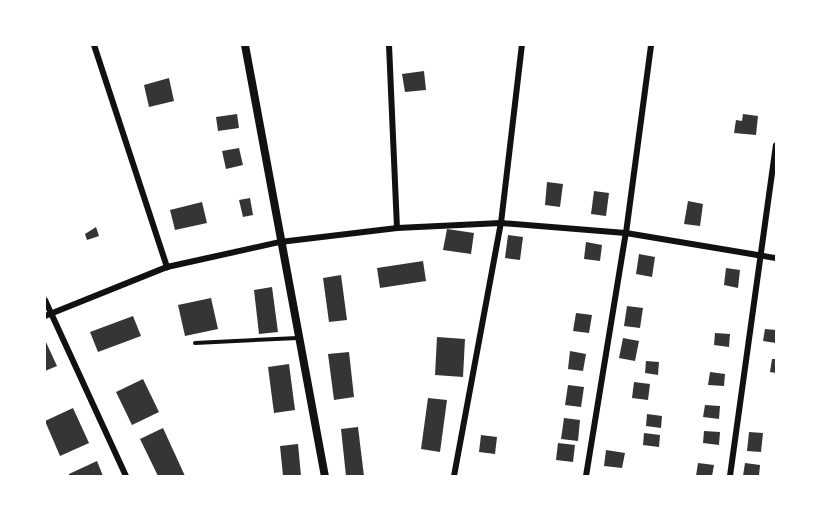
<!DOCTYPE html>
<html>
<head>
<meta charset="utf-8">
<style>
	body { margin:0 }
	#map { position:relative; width:821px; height:521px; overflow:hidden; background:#fff; font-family:"Work Sans",sans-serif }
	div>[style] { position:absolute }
	.building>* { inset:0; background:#353535 }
	.service>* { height:4px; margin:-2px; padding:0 2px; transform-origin:2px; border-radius:2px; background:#111 }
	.minor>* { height:6px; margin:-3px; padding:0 3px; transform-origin:3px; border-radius:3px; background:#111 }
	.tertiary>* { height:8px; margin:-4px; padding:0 4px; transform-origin:4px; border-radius:4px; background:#111 }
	span { translate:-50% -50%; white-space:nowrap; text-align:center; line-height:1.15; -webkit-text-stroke:4.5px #fff; paint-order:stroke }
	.frame { position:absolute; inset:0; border:46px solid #fff; pointer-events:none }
</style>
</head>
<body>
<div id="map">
	<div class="building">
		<div style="clip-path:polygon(424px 71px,426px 90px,405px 92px,402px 74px)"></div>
		<div style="clip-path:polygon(169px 78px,174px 101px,149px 107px,144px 85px)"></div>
		<div style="clip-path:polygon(237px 114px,239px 128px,218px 131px,216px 117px)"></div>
		<div style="clip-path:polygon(743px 114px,758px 116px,756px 135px,734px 133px,736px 120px,742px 121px)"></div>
		<div style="clip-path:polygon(239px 148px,243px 165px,226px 169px,222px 151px)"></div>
		<div style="clip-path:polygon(547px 182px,563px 184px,560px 207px,545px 205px)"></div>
		<div style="clip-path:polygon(594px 191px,609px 193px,606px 216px,591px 214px)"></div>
		<div style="clip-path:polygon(250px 198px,253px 215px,243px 217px,239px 200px)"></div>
		<div style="clip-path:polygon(688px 201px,703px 204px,700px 226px,684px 224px)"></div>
		<div style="clip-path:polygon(202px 202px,207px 223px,175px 230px,170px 210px)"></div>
		<div style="clip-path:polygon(96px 227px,99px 236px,87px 240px,85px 234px)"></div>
		<div style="clip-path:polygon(447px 229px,474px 233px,471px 254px,443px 250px)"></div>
		<div style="clip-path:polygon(508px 235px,523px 237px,520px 260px,505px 258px)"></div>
		<div style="clip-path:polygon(586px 242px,602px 245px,600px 261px,584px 259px)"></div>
		<div style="clip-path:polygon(639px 254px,655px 257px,652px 277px,636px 274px)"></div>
		<div style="clip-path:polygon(423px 261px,426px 281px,380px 288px,377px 268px)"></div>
		<div style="clip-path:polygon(726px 268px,740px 270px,738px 288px,724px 285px)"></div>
		<div style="clip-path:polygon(341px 275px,347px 320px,329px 322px,323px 278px)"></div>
		<div style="clip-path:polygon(272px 287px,278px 332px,259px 334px,254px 290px)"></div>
		<div style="clip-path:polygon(211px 298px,218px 329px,185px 336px,178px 305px)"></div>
		<div style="clip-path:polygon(627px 306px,643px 308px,640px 328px,624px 326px)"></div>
		<div style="clip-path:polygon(576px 313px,592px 315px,589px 333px,573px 331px)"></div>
		<div style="clip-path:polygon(133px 316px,141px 336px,98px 352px,90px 332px)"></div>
		<div style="clip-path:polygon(765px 329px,776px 330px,776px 343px,763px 341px)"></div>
		<div style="clip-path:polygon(715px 333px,730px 334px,729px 347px,714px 345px)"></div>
		<div style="clip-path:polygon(437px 337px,465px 339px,463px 377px,435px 375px)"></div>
		<div style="clip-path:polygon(623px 338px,639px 341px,635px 361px,619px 358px)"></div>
		<div style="clip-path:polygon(45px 340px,57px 366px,45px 371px)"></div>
		<div style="clip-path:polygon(570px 351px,586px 354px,583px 371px,568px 369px)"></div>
		<div style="clip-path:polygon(349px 352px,354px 397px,334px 400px,328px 354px)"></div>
		<div style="clip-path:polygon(772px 359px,776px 359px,776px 373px,770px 372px)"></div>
		<div style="clip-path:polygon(646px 361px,659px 362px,658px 375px,645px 373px)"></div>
		<div style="clip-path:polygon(289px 364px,295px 410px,274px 413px,268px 367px)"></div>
		<div style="clip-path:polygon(710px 372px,725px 374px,724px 386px,708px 385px)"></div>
		<div style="clip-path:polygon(143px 379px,159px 412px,132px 425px,116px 392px)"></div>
		<div style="clip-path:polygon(634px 382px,650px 384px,648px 400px,632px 398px)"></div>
		<div style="clip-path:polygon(568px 385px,584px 387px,581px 407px,565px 405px)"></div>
		<div style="clip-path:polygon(428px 398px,447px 400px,440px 452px,421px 449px)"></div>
		<div style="clip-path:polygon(705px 405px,720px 406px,719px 419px,703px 417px)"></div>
		<div style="clip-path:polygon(73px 408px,89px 443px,60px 456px,45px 421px)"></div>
		<div style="clip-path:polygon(647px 414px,662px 416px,661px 428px,646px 426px)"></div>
		<div style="clip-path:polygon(564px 418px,580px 420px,578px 441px,561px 439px)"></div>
		<div style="clip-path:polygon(358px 427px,364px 476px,346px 476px,341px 429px)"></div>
		<div style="clip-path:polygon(163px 428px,185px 476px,158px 476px,140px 439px)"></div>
		<div style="clip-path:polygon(704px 431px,720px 432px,719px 445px,703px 443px)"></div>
		<div style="clip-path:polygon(749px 432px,763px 433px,761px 452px,747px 451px)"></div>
		<div style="clip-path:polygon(644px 433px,660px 435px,659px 447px,643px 445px)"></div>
		<div style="clip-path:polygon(481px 435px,497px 437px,495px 454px,479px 452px)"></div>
		<div style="clip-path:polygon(558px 443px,575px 445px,573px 462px,556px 460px)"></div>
		<div style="clip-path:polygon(298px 444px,301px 476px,283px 476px,280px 446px)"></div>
		<div style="clip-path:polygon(606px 450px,625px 453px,622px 468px,604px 466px)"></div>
		<div style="clip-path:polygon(97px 461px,103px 476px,69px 476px,69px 474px)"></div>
		<div style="clip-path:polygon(698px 463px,714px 465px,712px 476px,696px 476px)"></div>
		<div style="clip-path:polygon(745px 463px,760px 465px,759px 476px,743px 476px)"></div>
	</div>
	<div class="service">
		<div style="left:195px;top:343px;width:103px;rotate:-2.8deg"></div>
	</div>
	<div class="minor">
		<div style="left:94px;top:45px;width:234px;rotate:71.8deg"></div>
		<div style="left:389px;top:45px;width:183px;rotate:87.5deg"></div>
		<div style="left:45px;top:300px;width:194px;rotate:65.3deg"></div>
		<div style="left:45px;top:316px;width:131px;rotate:-21.9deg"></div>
		<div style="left:167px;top:267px;width:116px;rotate:-12.5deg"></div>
		<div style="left:280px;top:242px;width:118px;rotate:-6.8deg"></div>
		<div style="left:397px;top:228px;width:104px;rotate:-2.8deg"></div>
		<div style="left:501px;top:223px;width:125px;rotate:4.6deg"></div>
		<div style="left:626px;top:233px;width:152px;rotate:9.5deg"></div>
		<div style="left:454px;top:476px;width:257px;rotate:-79.5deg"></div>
		<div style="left:501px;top:223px;width:179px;rotate:-83.3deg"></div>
		<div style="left:586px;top:476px;width:246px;rotate:-80.7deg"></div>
		<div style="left:626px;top:233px;width:190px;rotate:-82.4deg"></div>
		<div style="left:730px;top:476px;width:334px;rotate:-82.1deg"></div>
	</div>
	<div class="tertiary">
		<div style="left:245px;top:45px;width:438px;rotate:79.5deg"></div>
	</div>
	<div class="frame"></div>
</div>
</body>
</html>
